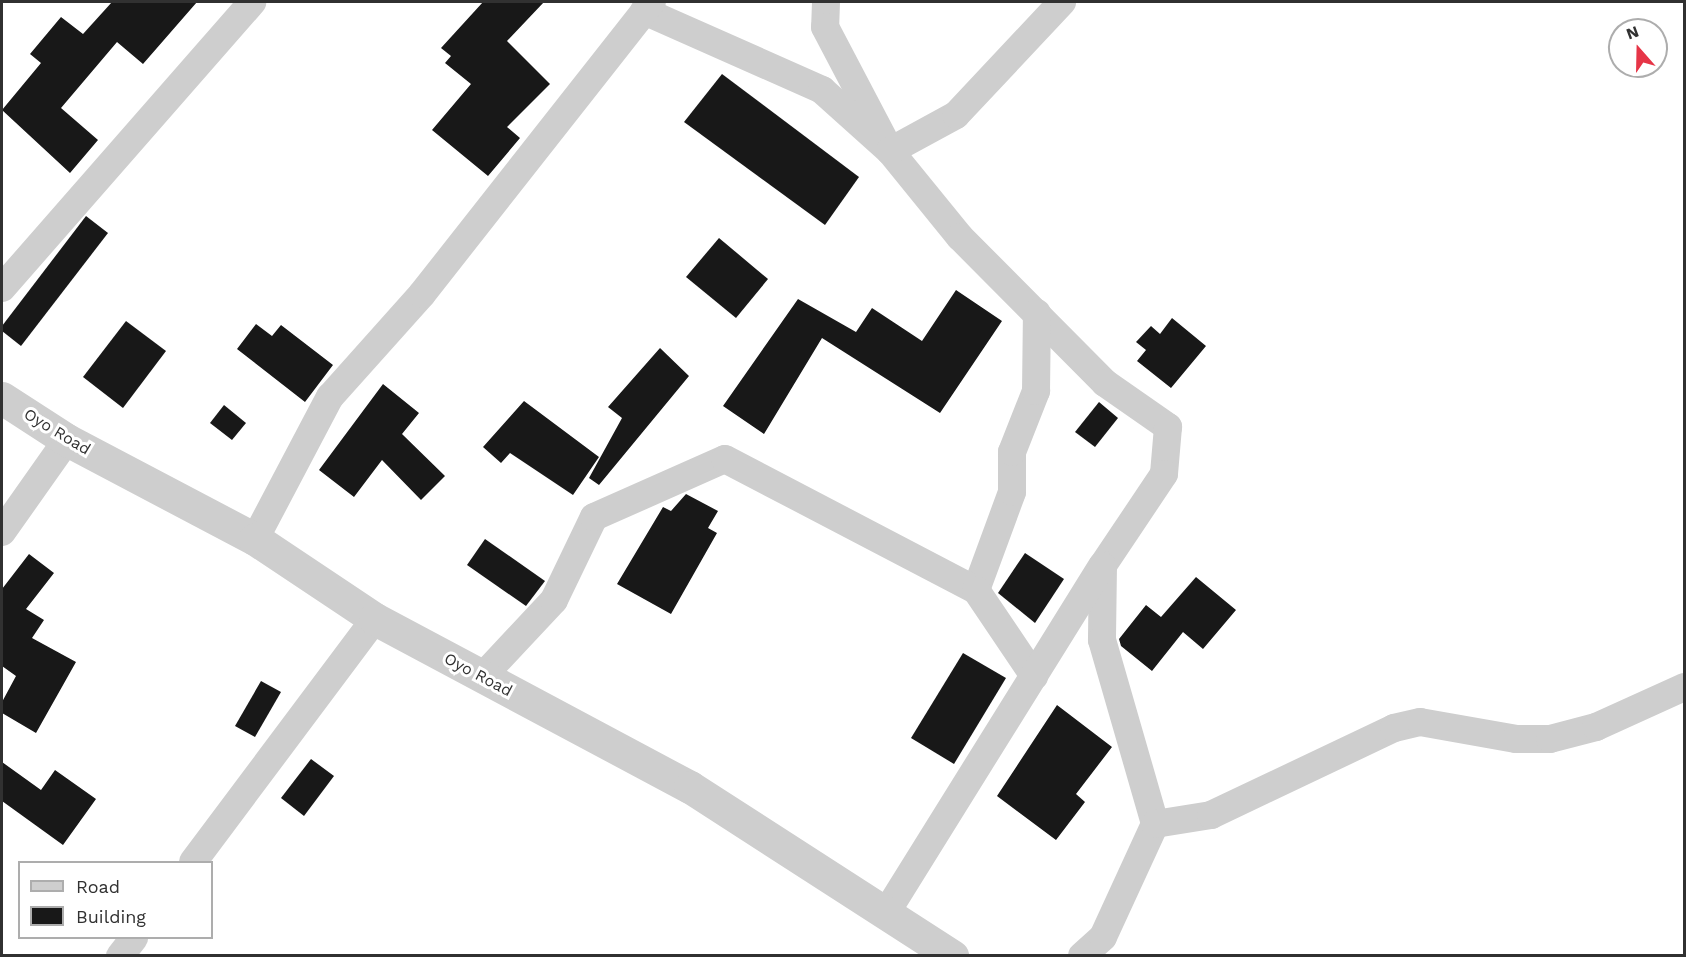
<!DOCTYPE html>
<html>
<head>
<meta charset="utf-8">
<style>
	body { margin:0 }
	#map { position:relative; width:1686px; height:957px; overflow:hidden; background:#fff; font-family:"Work Sans",sans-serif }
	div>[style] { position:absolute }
	.building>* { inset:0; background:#181818 }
	.minor>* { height:28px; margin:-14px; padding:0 14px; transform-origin:14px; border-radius:14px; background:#cecece }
	.tertiary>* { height:33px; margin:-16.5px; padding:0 16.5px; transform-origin:16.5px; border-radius:16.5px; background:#cecece }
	span { translate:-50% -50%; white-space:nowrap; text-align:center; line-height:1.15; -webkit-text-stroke:6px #fff; paint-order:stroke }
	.street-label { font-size:16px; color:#313131 }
	.frame { position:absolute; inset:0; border:3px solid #313131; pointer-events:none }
	.legend { position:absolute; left:18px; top:861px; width:195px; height:78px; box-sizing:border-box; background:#fff; border:2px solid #adadad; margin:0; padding:8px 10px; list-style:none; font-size:18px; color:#313131 }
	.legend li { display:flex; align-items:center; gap:12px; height:30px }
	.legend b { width:30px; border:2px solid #adadad }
	.north { position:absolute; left:1608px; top:18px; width:60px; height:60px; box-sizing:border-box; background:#fff; border:2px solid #adadad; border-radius:50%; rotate:340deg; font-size:16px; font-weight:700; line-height:24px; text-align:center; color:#313131 }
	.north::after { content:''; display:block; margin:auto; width:21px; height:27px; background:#e63547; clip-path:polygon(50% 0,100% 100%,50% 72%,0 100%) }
</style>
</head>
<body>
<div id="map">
	<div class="building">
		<div style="clip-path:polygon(112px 2px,197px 2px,143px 64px,117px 42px,61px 108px,98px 140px,70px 173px,2px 110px,41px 63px,30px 54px,61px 17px,83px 34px)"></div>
		<div style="clip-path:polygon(483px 2px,544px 2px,507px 41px,550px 84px,507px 127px,520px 138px,488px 176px,432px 130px,471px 84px,445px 63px,451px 56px,441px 48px)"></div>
		<div style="clip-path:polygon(722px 74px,859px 177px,825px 225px,684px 122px)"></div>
		<div style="clip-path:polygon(86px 216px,108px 233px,21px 346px,2px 331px,2px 326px)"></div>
		<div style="clip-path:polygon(719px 238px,768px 279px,736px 318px,686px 277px)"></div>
		<div style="clip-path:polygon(956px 290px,1002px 321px,940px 413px,822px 338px,764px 434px,723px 406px,798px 299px,856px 332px,872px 308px,922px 341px)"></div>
		<div style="clip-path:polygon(1172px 318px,1206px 346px,1171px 388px,1137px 361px,1146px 350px,1136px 342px,1151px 326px,1160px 334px)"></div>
		<div style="clip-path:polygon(126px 321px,166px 351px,123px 408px,83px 377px)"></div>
		<div style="clip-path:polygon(256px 324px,272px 336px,281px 325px,333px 365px,305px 402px,237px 349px)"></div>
		<div style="clip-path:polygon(660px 348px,689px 376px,599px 485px,589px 478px,622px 418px,608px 407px)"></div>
		<div style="clip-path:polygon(383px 384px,419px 413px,402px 434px,445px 476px,421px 500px,382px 460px,354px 497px,319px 470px)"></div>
		<div style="clip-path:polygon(524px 401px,599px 457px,573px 495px,510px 453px,501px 463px,483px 447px)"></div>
		<div style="clip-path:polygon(1099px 402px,1118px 418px,1095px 447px,1075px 432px)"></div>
		<div style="clip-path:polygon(224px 405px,246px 423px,232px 440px,210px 423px)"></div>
		<div style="clip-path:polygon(686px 494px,718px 511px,708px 528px,717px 533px,671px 614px,617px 584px,663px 507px,671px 511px)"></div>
		<div style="clip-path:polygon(485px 539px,545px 581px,526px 606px,467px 565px)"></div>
		<div style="clip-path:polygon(1025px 553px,1064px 579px,1035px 623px,998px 593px)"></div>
		<div style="clip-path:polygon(29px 554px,54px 573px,26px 609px,44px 620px,32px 638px,76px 662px,36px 733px,2px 713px,2px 702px,16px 676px,2px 666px,2px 589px)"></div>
		<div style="clip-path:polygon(1196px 577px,1236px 610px,1203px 649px,1183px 632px,1152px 671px,1121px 646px,1119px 639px,1146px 605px,1161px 617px)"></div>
		<div style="clip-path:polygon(963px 653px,1006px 678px,954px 764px,911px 738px)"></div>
		<div style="clip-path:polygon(261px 681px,281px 692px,255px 737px,235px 726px)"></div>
		<div style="clip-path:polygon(1057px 705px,1112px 747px,1076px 794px,1085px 802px,1056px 840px,997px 796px)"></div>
		<div style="clip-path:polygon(311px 759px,334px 776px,304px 816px,281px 798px)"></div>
		<div style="clip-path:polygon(2px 762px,41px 790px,55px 770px,96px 799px,63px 845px,2px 801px)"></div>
	</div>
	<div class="minor">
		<div style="left:826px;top:2px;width:25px;rotate:92deg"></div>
		<div style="left:825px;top:27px;width:140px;rotate:62.3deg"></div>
		<div style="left:890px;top:151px;width:111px;rotate:50.9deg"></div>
		<div style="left:960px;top:237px;width:206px;rotate:45.2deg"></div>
		<div style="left:1105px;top:383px;width:77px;rotate:34.9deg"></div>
		<div style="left:1168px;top:427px;width:47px;rotate:94.9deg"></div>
		<div style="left:1164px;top:474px;width:110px;rotate:123.8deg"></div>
		<div style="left:1103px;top:565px;width:75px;rotate:90.8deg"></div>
		<div style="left:1102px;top:640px;width:191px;rotate:73.9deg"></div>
		<div style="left:644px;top:11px;width:195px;rotate:23.9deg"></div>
		<div style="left:822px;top:90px;width:91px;rotate:41.9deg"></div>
		<div style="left:890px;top:151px;width:75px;rotate:-28.6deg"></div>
		<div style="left:956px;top:115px;width:155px;rotate:-46.8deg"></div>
		<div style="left:2px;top:288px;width:380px;rotate:-48.8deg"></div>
		<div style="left:2px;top:532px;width:113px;rotate:-54.8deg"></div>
		<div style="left:255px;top:539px;width:161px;rotate:-62.2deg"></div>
		<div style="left:330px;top:397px;width:138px;rotate:-48.2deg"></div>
		<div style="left:422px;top:294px;width:372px;rotate:-51.8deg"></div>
		<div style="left:976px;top:590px;width:104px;rotate:-69.8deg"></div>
		<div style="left:1012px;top:492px;width:40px;rotate:-90deg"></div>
		<div style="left:1012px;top:452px;width:66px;rotate:-68.5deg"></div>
		<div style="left:1036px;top:391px;width:78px;rotate:-89.3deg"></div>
		<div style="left:482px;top:677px;width:105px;rotate:-46.9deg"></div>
		<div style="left:554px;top:600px;width:92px;rotate:-64.3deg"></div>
		<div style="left:594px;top:517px;width:143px;rotate:-23.9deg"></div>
		<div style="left:725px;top:459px;width:283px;rotate:27.6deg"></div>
		<div style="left:976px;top:590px;width:104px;rotate:56deg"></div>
		<div style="left:193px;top:862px;width:304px;rotate:-53.2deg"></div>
		<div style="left:886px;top:913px;width:409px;rotate:-58.1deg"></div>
		<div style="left:120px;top:956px;width:23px;rotate:-52deg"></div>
		<div style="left:1082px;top:956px;width:28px;rotate:-42deg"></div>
		<div style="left:1103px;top:937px;width:124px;rotate:-65.3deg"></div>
		<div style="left:1155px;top:824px;width:57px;rotate:-9.1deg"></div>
		<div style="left:1211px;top:815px;width:203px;rotate:-25.4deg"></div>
		<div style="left:1394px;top:728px;width:27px;rotate:-13deg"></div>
		<div style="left:1420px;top:722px;width:97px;rotate:10deg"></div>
		<div style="left:1516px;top:739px;width:34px"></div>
		<div style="left:1550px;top:739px;width:48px;rotate:-14.6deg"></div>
		<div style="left:1596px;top:727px;width:97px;rotate:-24.4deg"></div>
	</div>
	<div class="tertiary">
		<div style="left:2px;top:398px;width:77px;rotate:32.9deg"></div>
		<div style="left:67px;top:440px;width:212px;rotate:27.8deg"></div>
		<div style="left:255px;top:539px;width:144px;rotate:33.7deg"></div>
		<div style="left:375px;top:619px;width:357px;rotate:28.1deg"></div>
		<div style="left:690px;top:787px;width:312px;rotate:32.8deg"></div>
	</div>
	<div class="street-label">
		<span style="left:57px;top:432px;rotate:31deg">Oyo Road</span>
		<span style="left:478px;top:675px;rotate:28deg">Oyo Road</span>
	</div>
	<div class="frame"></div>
	<ul class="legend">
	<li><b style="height:8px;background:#cecece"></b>Road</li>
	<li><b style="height:16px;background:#181818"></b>Building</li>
	</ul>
	<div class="north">N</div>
</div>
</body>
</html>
